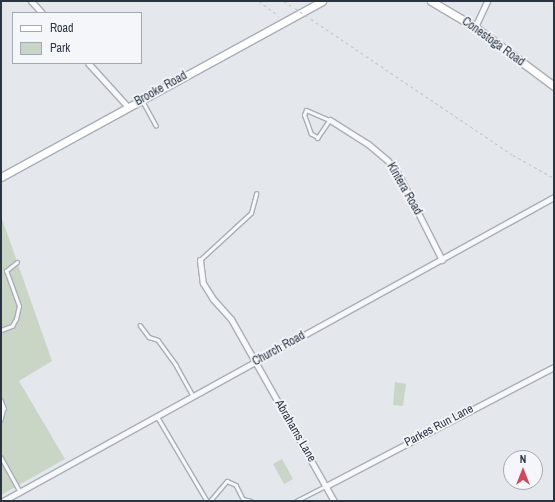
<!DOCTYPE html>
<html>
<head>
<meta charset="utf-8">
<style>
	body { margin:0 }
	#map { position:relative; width:555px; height:502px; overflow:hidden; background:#e4e7ec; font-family:"Archivo Narrow",sans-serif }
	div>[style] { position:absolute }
	.green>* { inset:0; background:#c9d6c5 }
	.path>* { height:1px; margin-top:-0.5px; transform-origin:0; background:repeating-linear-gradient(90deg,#c2c5cb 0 3px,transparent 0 6px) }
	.roads { filter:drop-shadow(1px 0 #a9aeb7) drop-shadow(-1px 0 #a9aeb7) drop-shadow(0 1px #a9aeb7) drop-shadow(0 -1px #a9aeb7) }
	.lane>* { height:2.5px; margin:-1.25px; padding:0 1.25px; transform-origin:1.25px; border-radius:1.25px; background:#f7f8fa }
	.street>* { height:5px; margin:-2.5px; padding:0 2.5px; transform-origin:2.5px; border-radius:2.5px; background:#f7f8fa }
	.secondary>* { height:7px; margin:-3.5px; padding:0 3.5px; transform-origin:3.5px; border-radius:3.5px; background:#fff }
	.path-bridge>* { height:1px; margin-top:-0.5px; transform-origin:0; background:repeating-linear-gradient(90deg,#c2c5cb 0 3px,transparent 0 6px) }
	span { translate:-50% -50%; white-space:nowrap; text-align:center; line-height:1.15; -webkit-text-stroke:3.5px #f4f6f9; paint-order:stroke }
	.street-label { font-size:12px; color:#2b3445 }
	.frame { position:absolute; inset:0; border:2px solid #2b3445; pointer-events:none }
	.legend { position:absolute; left:12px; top:12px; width:130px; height:52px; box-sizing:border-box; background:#f4f6f9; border:1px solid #a4a8b1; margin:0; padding:5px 7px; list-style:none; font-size:12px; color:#2b3445 }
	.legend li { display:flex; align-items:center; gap:8px; height:20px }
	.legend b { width:20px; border:1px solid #a4a8b1 }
	.north { position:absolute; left:503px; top:450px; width:40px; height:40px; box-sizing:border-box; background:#f4f6f9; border:1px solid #a4a8b1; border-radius:50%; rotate:0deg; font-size:11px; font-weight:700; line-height:16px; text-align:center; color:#2b3445 }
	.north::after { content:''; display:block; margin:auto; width:14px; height:18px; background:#d1495b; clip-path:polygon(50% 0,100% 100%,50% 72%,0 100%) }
</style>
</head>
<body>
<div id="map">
	<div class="green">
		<div style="clip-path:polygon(1px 216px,52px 361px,19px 381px,65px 459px,1px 495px)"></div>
		<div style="clip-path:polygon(395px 382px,406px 384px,403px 406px,393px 405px)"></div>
		<div style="clip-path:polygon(282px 459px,293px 479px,284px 484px,273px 464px)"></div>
	</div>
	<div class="path">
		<div style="left:259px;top:1px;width:25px;rotate:37deg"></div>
		<div style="left:284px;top:1px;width:12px;rotate:35deg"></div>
		<div style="left:311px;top:19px;width:244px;rotate:34deg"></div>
		<div style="left:513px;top:155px;width:47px;rotate:29.3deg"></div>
	</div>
	<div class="roads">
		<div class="lane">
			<div style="left:142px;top:100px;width:29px;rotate:61deg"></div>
			<div style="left:306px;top:110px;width:26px;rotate:23deg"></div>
			<div style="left:330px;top:120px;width:22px;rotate:124deg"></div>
			<div style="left:318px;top:138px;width:8px;rotate:-150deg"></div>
			<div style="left:311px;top:134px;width:20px;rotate:-110deg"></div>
			<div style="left:304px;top:115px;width:5px;rotate:-68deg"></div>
			<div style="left:200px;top:260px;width:69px;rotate:-42.7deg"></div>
			<div style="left:251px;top:213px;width:20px;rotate:-75deg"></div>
			<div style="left:140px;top:325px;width:15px;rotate:53deg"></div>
			<div style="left:149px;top:337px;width:9px;rotate:18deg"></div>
			<div style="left:158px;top:340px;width:31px;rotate:54deg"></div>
			<div style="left:176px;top:365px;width:35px;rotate:61deg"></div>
			<div style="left:1px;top:330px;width:12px;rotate:-20deg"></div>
			<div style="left:12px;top:326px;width:8px;rotate:-60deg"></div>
			<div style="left:16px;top:319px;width:13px;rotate:-77deg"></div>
			<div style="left:19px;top:306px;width:37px;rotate:-110deg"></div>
			<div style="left:6px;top:271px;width:14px;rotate:-39deg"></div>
			<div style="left:1px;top:400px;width:9px;rotate:69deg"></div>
			<div style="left:4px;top:408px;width:12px;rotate:104deg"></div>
			<div style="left:157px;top:416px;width:99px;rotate:59.5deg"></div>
			<div style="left:1px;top:457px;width:39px;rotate:61deg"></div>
			<div style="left:210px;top:501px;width:26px;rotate:-50deg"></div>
			<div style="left:227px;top:481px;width:10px;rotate:24deg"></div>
			<div style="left:236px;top:485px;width:16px;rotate:63deg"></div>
			<div style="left:243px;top:499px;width:8px;rotate:14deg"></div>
			<div style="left:296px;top:501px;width:33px;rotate:-27deg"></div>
		</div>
		<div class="street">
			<div style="left:31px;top:1px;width:16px;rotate:47deg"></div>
			<div style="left:475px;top:27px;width:29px;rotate:-65deg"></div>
			<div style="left:88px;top:63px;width:59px;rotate:47.7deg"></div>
			<div style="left:330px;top:120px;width:45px;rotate:32.3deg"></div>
			<div style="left:368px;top:144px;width:26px;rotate:40deg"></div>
			<div style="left:388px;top:161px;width:20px;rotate:53deg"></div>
			<div style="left:400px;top:177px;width:93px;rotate:63.2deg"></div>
			<div style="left:200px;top:260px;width:23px;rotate:83deg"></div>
			<div style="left:203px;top:283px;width:19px;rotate:58deg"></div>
			<div style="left:213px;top:299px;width:27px;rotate:48deg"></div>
			<div style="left:231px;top:319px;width:209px;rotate:60.5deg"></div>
			<div style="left:326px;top:486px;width:257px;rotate:-27.6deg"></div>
			<div style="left:3px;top:501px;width:629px;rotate:-28.89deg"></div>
		</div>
		<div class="secondary">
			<div style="left:431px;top:1px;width:51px;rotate:30.6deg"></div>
			<div style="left:475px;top:27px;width:99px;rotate:36.8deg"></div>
			<div style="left:1px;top:177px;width:366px;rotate:-28.7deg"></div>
		</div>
	</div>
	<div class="path-bridge">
		<div style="left:295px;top:8px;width:19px;rotate:35deg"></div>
	</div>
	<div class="street-label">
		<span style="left:493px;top:42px;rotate:36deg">Conestoga Road</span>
		<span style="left:161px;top:89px;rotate:-29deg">Brooke Road</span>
		<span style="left:404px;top:189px;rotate:60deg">Kintera Road</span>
		<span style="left:279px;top:349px;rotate:-29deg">Church Road</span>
		<span style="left:439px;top:426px;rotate:-28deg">Parkes Run Lane</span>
		<span style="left:295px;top:431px;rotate:60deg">Abrahams Lane</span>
	</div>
	<div class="frame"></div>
	<ul class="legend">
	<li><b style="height:5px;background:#fff"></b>Road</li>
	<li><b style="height:11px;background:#c9d6c5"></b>Park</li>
	</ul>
	<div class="north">N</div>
</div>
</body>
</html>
